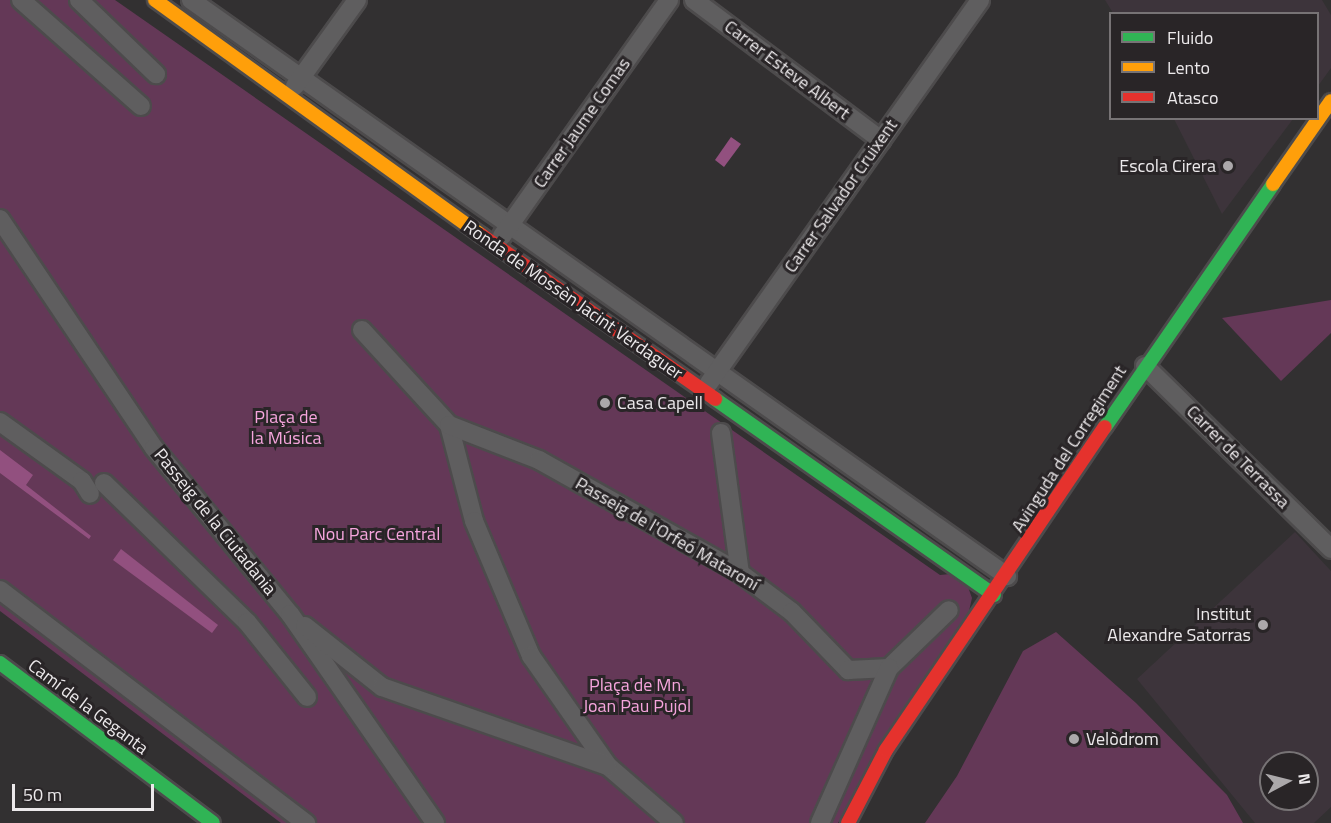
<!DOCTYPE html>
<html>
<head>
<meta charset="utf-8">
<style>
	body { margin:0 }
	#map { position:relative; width:1331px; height:823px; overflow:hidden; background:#323031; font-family:"Titillium Web",sans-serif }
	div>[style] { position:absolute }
	.built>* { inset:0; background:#3d343b }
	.green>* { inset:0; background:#643857 }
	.water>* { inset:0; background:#92507f }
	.roads { filter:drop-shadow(2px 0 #4d4b4c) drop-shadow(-2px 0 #4d4b4c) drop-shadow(0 2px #4d4b4c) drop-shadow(0 -2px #4d4b4c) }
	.street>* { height:18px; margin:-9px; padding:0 9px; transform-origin:9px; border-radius:9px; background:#5f5e5f }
	.fast>* { height:14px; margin:-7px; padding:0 7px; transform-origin:7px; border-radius:7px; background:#30b455 }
	.slow>* { height:14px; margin:-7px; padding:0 7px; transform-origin:7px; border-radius:7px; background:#ff9f0a }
	.jam>* { height:14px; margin:-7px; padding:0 7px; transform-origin:7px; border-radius:7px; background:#e5322d }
	.dots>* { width:16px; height:16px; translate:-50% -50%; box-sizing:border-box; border:3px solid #292527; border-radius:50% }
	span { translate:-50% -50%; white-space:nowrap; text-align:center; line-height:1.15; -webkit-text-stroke:6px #292527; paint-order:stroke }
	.street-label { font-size:18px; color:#ece9eb }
	.poi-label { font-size:18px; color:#ece9eb }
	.right { translate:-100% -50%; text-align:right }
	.left { translate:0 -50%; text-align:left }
	.park-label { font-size:18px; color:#f6a5dd }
	.legend { position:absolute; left:1109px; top:12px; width:210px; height:108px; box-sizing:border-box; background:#292527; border:2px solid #777375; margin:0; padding:8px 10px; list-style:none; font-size:18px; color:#ece9eb }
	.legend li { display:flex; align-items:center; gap:12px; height:30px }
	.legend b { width:30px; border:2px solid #777375 }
	.north { position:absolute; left:1259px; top:751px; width:60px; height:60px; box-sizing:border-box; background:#292527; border:2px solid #777375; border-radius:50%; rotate:83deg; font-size:16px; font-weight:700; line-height:24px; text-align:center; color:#ece9eb }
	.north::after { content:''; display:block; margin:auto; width:21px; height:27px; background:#aba8aa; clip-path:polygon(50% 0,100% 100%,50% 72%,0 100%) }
	.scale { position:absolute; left:12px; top:784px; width:142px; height:27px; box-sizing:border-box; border:3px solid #ece9eb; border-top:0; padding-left:8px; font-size:18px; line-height:21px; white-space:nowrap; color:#ece9eb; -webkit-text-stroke:4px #292527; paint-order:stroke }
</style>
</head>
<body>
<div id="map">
	<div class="built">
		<div style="clip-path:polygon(1105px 0,1322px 0,1331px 15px,1331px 68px,1318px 86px,1318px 14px,1113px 13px)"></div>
		<div style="clip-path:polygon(1174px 119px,1293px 119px,1222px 214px)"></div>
		<div style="clip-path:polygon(evenodd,1295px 532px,1331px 571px,1331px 807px,1314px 823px,1255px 823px,1137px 679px,1295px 532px,1271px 763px,1307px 763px,1307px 799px,1271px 799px,1271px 763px)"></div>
	</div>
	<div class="green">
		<div style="clip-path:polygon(0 0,115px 0,940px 575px,950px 574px,968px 587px,972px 598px,969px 611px,838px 823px,281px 823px,0 611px)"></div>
		<div style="clip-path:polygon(1331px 300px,1331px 333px,1281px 381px,1222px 318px)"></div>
		<div style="clip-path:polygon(1056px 632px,1136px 703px,1227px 795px,1243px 823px,925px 823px,957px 776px,1023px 651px)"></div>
	</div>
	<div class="water">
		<div style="clip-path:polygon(731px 137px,741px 144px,724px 167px,715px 160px)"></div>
		<div style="clip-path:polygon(0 450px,33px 475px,26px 485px,91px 536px,89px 539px,0 473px)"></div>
		<div style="clip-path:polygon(121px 549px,218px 625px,212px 633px,113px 560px)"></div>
	</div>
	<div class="roads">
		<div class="street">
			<div style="left:21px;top:0;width:160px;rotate:41.5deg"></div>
			<div style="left:79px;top:0;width:107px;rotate:43.9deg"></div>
			<div style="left:191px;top:0;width:999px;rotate:35.22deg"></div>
			<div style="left:694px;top:0;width:234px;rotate:36.8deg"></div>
			<div style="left:295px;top:86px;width:106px;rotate:-54.2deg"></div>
			<div style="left:0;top:219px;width:276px;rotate:56.1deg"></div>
			<div style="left:154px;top:448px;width:215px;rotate:50.7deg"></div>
			<div style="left:290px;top:614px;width:254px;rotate:55.2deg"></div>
			<div style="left:502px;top:236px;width:289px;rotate:-54.7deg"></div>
			<div style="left:362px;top:330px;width:129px;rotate:47.5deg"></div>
			<div style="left:449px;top:425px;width:99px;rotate:75.4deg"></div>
			<div style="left:474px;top:521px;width:147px;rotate:67.1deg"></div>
			<div style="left:531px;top:656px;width:134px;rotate:55deg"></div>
			<div style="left:608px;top:766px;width:87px;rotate:40.8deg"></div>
			<div style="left:1145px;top:366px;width:261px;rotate:44.5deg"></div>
			<div style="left:709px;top:383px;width:469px;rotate:-54.7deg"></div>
			<div style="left:0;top:422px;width:101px;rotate:35.7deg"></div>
			<div style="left:82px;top:481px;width:15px;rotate:58deg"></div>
			<div style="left:449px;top:425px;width:97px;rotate:21.3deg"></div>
			<div style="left:539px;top:460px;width:231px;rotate:29.3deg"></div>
			<div style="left:740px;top:573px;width:65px;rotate:36.9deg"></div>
			<div style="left:792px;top:612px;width:81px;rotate:46deg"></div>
			<div style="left:848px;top:670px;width:41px;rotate:-2.8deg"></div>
			<div style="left:889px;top:668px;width:83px;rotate:-44deg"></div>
			<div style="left:721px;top:433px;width:141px;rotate:82.3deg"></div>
			<div style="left:104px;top:483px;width:199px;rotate:44.2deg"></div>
			<div style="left:247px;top:622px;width:96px;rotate:51.3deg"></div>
			<div style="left:0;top:590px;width:385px;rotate:37.3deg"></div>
			<div style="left:305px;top:626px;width:98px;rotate:38.4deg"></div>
			<div style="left:382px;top:687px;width:239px;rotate:19.3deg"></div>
			<div style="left:820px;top:823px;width:170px;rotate:-66deg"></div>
		</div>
		<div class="fast">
			<div style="left:715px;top:399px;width:341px;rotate:35.1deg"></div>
			<div style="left:1105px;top:427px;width:295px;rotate:-55.3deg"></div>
			<div style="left:0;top:663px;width:266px;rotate:36.9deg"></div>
		</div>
		<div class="slow">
			<div style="left:155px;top:0;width:402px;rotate:35.8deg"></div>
			<div style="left:1273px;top:184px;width:101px;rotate:-55.1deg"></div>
		</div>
		<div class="jam">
			<div style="left:481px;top:235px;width:286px;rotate:35deg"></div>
			<div style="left:848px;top:823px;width:82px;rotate:-62.5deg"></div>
			<div style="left:886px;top:750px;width:390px;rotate:-55.9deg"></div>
		</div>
	</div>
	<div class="dots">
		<div style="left:1228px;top:166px;background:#aba8aa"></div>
		<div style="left:605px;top:403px;background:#aba8aa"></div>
		<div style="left:1263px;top:625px;background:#aba8aa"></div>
		<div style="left:1074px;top:739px;background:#aba8aa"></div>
	</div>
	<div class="street-label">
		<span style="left:787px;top:70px;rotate:37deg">Carrer Esteve Albert</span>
		<span style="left:582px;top:123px;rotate:-55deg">Carrer Jaume Comas</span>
		<span style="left:841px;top:196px;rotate:-55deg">Carrer Salvador Cruixent</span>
		<span style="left:573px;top:300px;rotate:35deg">Ronda de Mossèn Jacint Verdaguer</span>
		<span style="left:1069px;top:449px;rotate:-57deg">Avinguda del Corregiment</span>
		<span style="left:1238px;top:457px;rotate:45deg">Carrer de Terrassa</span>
		<span style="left:215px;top:522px;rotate:51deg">Passeig de la Ciutadania</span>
		<span style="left:667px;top:534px;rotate:30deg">Passeig de l'Orfeó Mataroní</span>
		<span style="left:88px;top:707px;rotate:37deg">Camí de la Geganta</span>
	</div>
	<div class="poi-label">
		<span class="right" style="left:1216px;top:166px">Escola Cirera</span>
		<span class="left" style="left:617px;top:403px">Casa Capell</span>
		<span class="right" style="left:1251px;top:625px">Institut<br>Alexandre Satorras</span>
		<span class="left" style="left:1086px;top:739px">Velòdrom</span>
	</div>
	<div class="park-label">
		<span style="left:286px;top:428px">Plaça de<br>la Música</span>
		<span style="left:377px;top:534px">Nou Parc Central</span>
		<span style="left:637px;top:696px">Plaça de Mn.<br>Joan Pau Pujol</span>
	</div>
	<ul class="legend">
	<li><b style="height:8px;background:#30b455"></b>Fluido</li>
	<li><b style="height:8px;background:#ff9f0a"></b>Lento</li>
	<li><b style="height:8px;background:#e5322d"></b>Atasco</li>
	</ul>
	<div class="north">N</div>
	<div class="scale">50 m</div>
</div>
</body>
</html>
